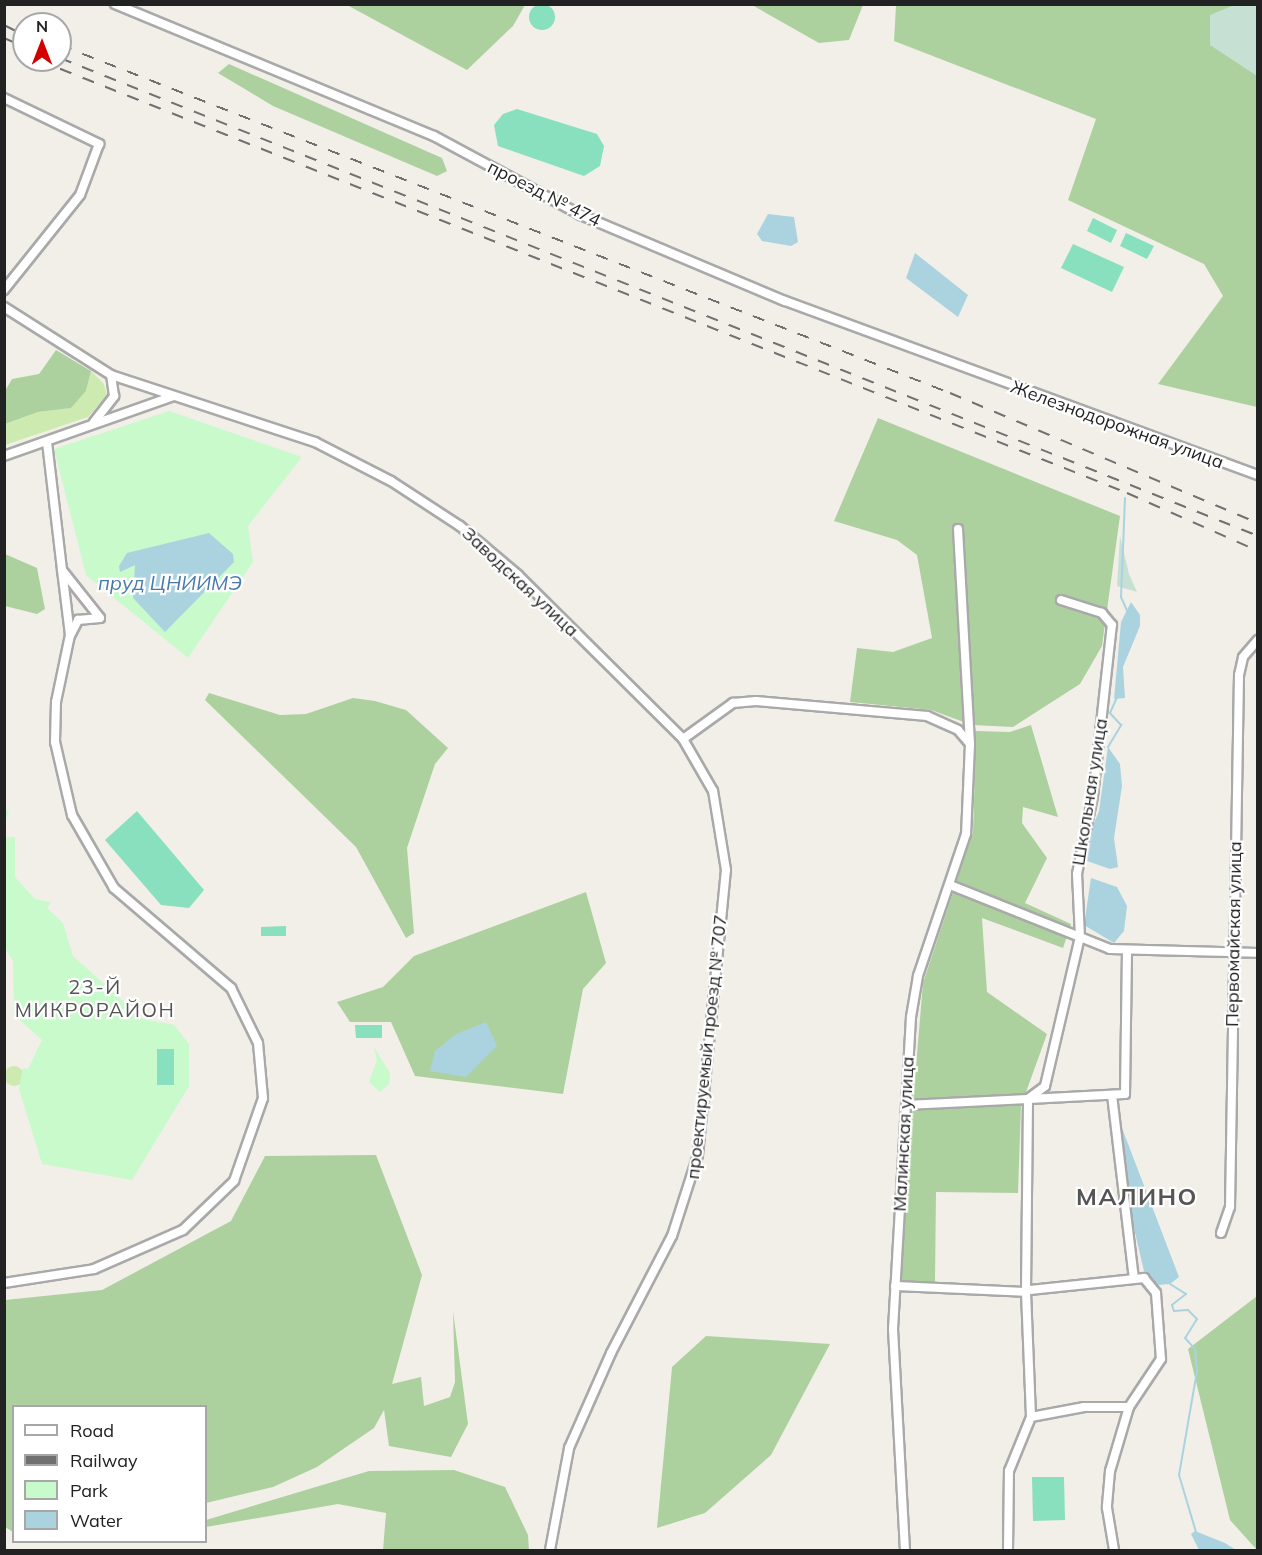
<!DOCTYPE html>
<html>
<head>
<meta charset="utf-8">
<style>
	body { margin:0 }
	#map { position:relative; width:1262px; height:1555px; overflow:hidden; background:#f2efe9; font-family:Mulish,sans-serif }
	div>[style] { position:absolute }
	.grass>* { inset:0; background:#cdebb0 }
	.round { border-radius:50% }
	.forest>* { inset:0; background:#add19e }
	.wetland>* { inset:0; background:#c6e0d4 }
	.park>* { inset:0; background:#c8facc }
	.pitch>* { inset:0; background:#88e0be }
	.water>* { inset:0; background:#aad3df }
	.stream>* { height:2px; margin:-1px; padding:0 1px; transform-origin:1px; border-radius:1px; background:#aad3df }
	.roads { filter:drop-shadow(2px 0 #a9a9a9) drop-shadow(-2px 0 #a9a9a9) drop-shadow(0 2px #a9a9a9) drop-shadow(0 -2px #a9a9a9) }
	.minor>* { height:8px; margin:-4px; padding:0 4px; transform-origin:4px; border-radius:4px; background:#fff }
	.rail>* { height:2px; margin-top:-1px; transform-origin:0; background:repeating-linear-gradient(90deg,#707070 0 12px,transparent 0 24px) }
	span { translate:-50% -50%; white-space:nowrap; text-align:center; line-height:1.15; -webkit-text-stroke:4.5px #fff; paint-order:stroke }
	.street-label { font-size:18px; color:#222 }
	.water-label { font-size:20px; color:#4a7aab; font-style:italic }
	.neighbourhood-label { font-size:20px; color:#555; letter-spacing:1.5px }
	.district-label { font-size:24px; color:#555; font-weight:700; letter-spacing:1.5px }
	.frame { position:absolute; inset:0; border:6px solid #222; pointer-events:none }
	.legend { position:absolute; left:12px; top:1405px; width:195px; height:138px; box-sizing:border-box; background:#fff; border:2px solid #a7a7a7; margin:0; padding:8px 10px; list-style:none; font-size:18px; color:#222 }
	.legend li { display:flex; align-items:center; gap:12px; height:30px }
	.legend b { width:30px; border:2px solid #a7a7a7 }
	.north { position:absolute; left:12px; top:12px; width:60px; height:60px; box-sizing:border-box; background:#fff; border:2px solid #a7a7a7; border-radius:50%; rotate:0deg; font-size:16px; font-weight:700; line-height:24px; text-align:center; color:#222 }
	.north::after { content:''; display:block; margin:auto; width:21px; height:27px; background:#d40000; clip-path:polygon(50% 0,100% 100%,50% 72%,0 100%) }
</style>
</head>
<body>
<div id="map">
	<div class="grass">
		<div style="clip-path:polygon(91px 371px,104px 384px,107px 395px,88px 417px,5px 445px,5px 424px,38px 412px,71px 408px,86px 391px)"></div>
		<div class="round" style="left:4px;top:1066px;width:20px;height:20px"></div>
	</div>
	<div class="forest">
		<div style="clip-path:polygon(347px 5px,525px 5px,513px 26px,467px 70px)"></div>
		<div style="clip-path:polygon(752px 5px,863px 5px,849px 40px,819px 43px)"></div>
		<div style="clip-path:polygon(896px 5px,1257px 5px,1257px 407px,1158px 384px,1223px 296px,1204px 264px,1068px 200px,1096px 119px,894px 41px)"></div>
		<div style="clip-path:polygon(229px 64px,442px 158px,447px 171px,437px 176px,273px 106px,218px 73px)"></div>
		<div style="clip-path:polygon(56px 350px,91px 371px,86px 391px,71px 408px,38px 412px,5px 424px,5px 391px,12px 379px,39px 374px)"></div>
		<div style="clip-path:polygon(878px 418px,1120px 516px,1102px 646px,1080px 684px,1013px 727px,972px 725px,931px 710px,850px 702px,857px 648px,893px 652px,932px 638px,917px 555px,897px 540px,834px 521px)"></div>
		<div style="clip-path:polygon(5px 554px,37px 568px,45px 609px,37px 614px,5px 606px)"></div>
		<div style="clip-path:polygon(209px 693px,280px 715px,306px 714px,353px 698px,375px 701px,406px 710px,448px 748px,435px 764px,407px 848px,414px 933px,406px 938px,356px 847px,205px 700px)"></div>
		<div style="clip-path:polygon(1031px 725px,1058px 817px,1023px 807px,1022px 823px,1047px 858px,1025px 903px,1071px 924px,1063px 948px,982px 918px,987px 992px,1047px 1034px,1021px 1106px,1018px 1193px,936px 1192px,935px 1282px,898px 1282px,923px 983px,973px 832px,976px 731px,1010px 732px)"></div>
		<div style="clip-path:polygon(586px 892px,606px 963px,583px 989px,563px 1094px,415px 1076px,391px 1022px,350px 1022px,337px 1002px,383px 987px,414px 956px)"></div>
		<div style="clip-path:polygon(376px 1155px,422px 1275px,392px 1384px,421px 1377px,424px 1406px,450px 1397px,455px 1382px,453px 1311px,468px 1424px,451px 1457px,389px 1446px,384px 1410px,374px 1428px,317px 1467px,273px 1487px,206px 1503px,206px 1406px,14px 1406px,13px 1532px,5px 1527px,5px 1300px,102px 1290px,231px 1221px,265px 1156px)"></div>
		<div style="clip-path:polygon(1257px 1296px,1257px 1550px,1230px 1520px,1188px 1349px)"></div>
		<div style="clip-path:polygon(706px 1336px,830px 1344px,771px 1455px,705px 1513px,657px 1528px,672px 1367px)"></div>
		<div style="clip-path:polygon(454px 1470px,505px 1487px,528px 1535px,529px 1550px,383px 1550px,386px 1513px,338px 1504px,206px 1527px,206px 1520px,369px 1471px)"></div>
	</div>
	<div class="wetland">
		<div style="clip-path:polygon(1257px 5px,1258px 76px,1257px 76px,1210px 45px,1210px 15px,1232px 6px)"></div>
		<div style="clip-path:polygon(1120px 536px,1129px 574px,1137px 592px,1117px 586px)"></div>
	</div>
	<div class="park">
		<div style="clip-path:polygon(169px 411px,302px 457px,248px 526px,253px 562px,188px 658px,86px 575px,54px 449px)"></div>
		<div style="clip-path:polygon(9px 810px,5px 823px,6px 837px,15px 837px,15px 877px,35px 899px,51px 902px,47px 908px,63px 923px,73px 956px,143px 1019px,174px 1025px,189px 1044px,189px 1086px,132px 1180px,42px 1164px,19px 1089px,23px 1068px,28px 1069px,42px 1040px,14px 1015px,13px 961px,5px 948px,4px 811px)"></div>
		<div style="clip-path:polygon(374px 1047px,390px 1073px,389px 1084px,380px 1092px,369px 1082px,377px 1060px)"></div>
	</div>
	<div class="pitch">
		<div class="round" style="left:529px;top:4px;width:26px;height:26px"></div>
		<div style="clip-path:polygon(517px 109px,597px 134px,604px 146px,600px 166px,584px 176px,498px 146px,494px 125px,503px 114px)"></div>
		<div style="clip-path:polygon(1093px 218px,1117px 230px,1111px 243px,1087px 231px)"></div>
		<div style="clip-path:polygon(1126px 233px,1154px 246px,1147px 259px,1120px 246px)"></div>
		<div style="clip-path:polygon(1073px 244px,1124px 267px,1112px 292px,1061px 268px)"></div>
		<div style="clip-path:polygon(137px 811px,204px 890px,189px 908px,161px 905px,105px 840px)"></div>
		<div style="clip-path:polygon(286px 926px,286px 936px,261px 936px,261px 927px)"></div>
		<div style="clip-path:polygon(355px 1025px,382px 1025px,382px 1038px,356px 1038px)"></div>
		<div style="clip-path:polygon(157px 1049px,174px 1049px,174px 1085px,157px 1085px)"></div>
		<div style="clip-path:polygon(1032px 1477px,1064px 1477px,1065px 1520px,1033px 1521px)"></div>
	</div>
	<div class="water">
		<div style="clip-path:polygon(768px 214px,794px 217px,798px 242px,791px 246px,762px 241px,757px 234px)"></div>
		<div style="clip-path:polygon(915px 253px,968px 295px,958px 317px,906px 278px)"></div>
		<div style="clip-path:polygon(209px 533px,233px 554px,234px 562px,165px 632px,133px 598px,135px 565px,120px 572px,119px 566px,127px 553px)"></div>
		<div style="clip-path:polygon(1131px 602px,1140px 615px,1140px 626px,1123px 667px,1125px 698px,1114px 699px,1121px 622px)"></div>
		<div style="clip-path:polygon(1108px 747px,1120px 764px,1122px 786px,1114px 838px,1118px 867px,1110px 869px,1087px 861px,1085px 845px,1099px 811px)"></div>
		<div style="clip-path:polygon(1091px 878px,1117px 887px,1127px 906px,1124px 931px,1114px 943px,1084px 925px)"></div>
		<div style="clip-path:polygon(486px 1022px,497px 1046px,466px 1077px,430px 1071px,435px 1051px,456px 1034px)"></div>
		<div style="clip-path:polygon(1117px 1115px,1179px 1277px,1170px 1284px,1158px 1285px,1144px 1271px,1121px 1173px)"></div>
		<div style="clip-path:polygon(1195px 1531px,1225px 1543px,1236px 1550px,1199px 1550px,1191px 1534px)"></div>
	</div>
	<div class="stream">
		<div style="left:1125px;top:498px;width:99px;rotate:92.3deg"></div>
		<div style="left:1121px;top:597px;width:20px;rotate:66deg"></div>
		<div style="left:1108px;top:747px;width:26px;rotate:-59deg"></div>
		<div style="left:1121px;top:725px;width:16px;rotate:-133deg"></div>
		<div style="left:1110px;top:713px;width:17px;rotate:-66deg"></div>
		<div style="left:1170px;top:1284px;width:19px;rotate:32deg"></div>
		<div style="left:1186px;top:1294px;width:18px;rotate:142deg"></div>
		<div style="left:1172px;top:1305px;width:6px;rotate:72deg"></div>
		<div style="left:1174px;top:1311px;width:14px;rotate:-4deg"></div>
		<div style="left:1188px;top:1310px;width:13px;rotate:45deg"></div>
		<div style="left:1197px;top:1319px;width:22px;rotate:122deg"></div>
		<div style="left:1185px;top:1338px;width:15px;rotate:48deg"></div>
		<div style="left:1195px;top:1349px;width:22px;rotate:85deg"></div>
		<div style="left:1197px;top:1371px;width:106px;rotate:99.8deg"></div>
		<div style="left:1179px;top:1475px;width:59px;rotate:73.4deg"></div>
	</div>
	<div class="roads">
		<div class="minor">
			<div style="left:115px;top:4px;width:345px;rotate:22.5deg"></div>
			<div style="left:434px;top:136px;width:167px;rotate:28.3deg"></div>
			<div style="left:581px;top:215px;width:221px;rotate:22.9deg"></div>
			<div style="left:785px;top:301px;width:504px;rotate:20.2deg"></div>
			<div style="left:4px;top:98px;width:106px;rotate:25.8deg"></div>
			<div style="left:99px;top:144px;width:54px;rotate:110.4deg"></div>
			<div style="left:80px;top:195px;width:122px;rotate:128.7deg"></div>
			<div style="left:4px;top:307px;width:127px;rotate:32.4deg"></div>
			<div style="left:111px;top:375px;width:215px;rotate:18.2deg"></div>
			<div style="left:315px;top:442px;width:85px;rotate:27.2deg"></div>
			<div style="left:391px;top:481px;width:82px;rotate:33.1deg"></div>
			<div style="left:460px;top:526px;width:76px;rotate:40.2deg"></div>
			<div style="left:518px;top:575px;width:233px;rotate:44.8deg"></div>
			<div style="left:683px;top:739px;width:62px;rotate:-35.8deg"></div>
			<div style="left:733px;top:703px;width:23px;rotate:-5deg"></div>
			<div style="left:756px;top:701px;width:172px;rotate:5deg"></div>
			<div style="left:927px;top:716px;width:34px;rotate:24deg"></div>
			<div style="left:958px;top:730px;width:18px;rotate:49deg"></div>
			<div style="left:970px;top:744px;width:90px;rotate:92.5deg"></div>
			<div style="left:966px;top:834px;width:150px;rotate:108.7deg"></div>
			<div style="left:918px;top:976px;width:42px;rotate:99.7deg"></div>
			<div style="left:911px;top:1017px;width:313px;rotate:93.3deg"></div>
			<div style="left:893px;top:1329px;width:221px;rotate:86.9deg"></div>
			<div style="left:94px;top:422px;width:33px;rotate:-52deg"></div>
			<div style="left:114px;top:396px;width:21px;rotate:-98deg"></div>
			<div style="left:47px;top:442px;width:129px;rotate:83.3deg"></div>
			<div style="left:62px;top:570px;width:61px;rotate:51.6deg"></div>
			<div style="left:4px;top:456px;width:179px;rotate:-19.5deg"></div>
			<div style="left:958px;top:529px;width:215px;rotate:86.8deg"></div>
			<div style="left:71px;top:634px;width:16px;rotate:-63deg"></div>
			<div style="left:78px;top:620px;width:22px;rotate:-5deg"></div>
			<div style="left:950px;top:885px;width:172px;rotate:21.8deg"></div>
			<div style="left:1110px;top:949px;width:148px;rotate:1.5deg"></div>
			<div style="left:1112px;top:1095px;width:185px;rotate:83.2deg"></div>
			<div style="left:906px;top:1105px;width:122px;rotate:-2.8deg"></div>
			<div style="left:1028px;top:1099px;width:21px;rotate:-37deg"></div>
			<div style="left:1045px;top:1086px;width:153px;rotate:-76.8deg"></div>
			<div style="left:1080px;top:937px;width:63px;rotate:-92.7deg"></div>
			<div style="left:1077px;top:874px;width:80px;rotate:-78.4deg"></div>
			<div style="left:1093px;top:796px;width:172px;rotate:-83.7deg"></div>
			<div style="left:1112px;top:625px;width:16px;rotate:-130deg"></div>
			<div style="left:1102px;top:613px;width:43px;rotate:-162.4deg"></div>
			<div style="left:1221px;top:1233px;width:28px;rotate:-71deg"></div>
			<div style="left:1230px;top:1207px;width:532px;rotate:-89.03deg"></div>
			<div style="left:1239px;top:675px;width:18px;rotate:-77deg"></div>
			<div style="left:1243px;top:657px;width:23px;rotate:-49deg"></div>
			<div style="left:4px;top:1283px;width:91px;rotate:-8.8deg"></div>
			<div style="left:94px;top:1269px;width:97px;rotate:-23.7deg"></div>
			<div style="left:183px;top:1230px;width:71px;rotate:-43.9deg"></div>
			<div style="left:234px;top:1181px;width:88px;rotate:-70.7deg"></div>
			<div style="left:263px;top:1098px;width:55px;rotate:-95.2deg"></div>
			<div style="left:258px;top:1043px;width:61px;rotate:-116.1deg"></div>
			<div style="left:231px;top:988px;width:154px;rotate:-139.5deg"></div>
			<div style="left:114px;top:888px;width:84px;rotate:-119.9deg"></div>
			<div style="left:72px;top:815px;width:75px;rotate:-103.1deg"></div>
			<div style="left:55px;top:742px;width:40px;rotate:-88.6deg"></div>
			<div style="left:56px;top:702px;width:68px;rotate:-78.2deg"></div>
			<div style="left:70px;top:635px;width:65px;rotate:-97deg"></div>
			<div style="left:895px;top:1286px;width:131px;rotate:2.6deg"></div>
			<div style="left:1026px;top:1292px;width:125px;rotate:87.7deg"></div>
			<div style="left:1030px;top:1290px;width:115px;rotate:-6deg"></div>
			<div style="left:1144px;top:1278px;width:19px;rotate:51deg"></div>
			<div style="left:1156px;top:1293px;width:66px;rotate:85.7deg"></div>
			<div style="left:1161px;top:1359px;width:58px;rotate:123.7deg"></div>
			<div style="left:1129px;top:1407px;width:67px;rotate:106.5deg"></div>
			<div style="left:1110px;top:1471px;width:37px;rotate:95deg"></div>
			<div style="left:1107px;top:1508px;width:43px;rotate:80.5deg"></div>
			<div style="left:1026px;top:1292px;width:193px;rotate:-89.4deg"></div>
			<div style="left:1028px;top:1099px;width:97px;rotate:-3deg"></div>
			<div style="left:1125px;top:1094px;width:142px;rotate:-89.2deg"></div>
			<div style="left:1031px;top:1417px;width:54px;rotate:-10.7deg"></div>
			<div style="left:1084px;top:1407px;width:45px"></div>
			<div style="left:550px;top:1550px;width:104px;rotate:-79.4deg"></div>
			<div style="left:569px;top:1448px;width:104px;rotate:-66.1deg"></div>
			<div style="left:611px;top:1353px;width:132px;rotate:-62.5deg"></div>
			<div style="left:672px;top:1236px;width:85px;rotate:-72.2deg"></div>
			<div style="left:698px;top:1155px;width:286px;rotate:-84.4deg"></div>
			<div style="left:726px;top:870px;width:80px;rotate:-99.3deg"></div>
			<div style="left:713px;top:791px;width:60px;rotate:-120deg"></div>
			<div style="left:1008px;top:1550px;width:79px;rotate:-89.3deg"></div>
			<div style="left:1009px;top:1471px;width:58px;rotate:-67.8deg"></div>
		</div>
	</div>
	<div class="rail">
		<div style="left:4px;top:25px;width:22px;rotate:27deg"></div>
		<div style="left:4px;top:38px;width:22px;rotate:24deg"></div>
		<div style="left:60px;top:45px;width:956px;rotate:21.36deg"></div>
		<div style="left:950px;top:393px;width:334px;rotate:22.9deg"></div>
		<div style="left:60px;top:58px;width:1290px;rotate:21.75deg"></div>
		<div style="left:38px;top:60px;width:1172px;rotate:21.68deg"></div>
		<div style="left:1127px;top:493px;width:143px;rotate:23.9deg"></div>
	</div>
	<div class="street-label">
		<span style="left:544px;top:194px;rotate:27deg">проезд № 474</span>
		<span style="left:1117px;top:425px;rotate:20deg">Железнодорожная улица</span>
		<span style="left:520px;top:582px;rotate:43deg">Заводская улица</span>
		<span style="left:1090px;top:792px;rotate:-81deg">Школьная улица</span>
		<span style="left:1234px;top:934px;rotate:-89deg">Первомайская улица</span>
		<span style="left:707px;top:1047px;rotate:-84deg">проектируемый проезд № 707</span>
		<span style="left:904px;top:1134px;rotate:-87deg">Малинская улица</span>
	</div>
	<div class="water-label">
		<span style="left:170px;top:582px">пруд ЦНИИМЭ</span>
	</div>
	<div class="neighbourhood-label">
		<span style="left:95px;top:998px">23-Й<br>МИКРОРАЙОН</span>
	</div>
	<div class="district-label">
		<span style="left:1137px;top:1197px">МАЛИНО</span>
	</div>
	<div class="frame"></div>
	<ul class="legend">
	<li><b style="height:8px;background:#fff"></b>Road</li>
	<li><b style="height:8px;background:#707070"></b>Railway</li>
	<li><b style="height:16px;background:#c8facc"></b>Park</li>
	<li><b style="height:16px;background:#aad3df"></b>Water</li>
	</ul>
	<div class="north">N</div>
</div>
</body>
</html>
